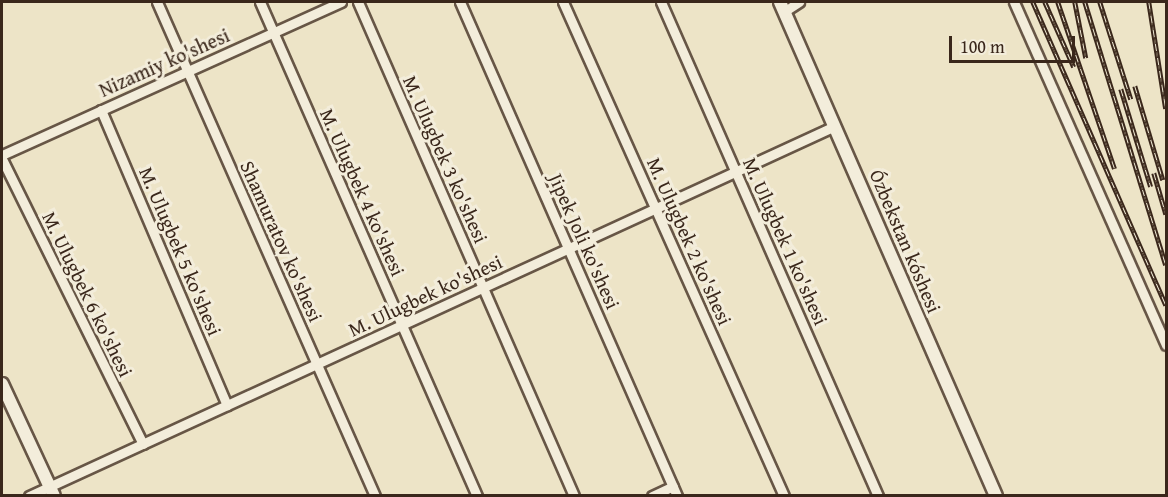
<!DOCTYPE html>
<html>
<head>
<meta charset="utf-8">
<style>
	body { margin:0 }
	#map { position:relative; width:1168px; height:497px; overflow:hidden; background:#ede4c7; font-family:"Gentium Book Plus",serif }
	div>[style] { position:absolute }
	.roads { filter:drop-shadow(2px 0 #675646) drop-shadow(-2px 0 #675646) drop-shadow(0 2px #675646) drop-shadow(0 -2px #675646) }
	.street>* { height:9px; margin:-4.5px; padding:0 4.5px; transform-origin:4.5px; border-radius:4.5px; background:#f3eddb }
	.secondary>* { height:12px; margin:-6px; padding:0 6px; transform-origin:6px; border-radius:6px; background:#f3eddb }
	.rail>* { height:4.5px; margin-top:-2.25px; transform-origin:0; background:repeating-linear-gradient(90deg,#f3eddb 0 7px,#3a271b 0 14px); box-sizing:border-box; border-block:2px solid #3a271b }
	span { translate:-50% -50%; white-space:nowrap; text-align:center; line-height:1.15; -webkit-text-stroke:6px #f3eddb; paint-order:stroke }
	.street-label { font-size:20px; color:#3a271b }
	.frame { position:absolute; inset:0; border:3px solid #3a271b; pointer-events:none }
	.scale { position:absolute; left:949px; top:36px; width:126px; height:27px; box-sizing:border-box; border:3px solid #3a271b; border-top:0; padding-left:8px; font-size:18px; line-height:21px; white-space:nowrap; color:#3a271b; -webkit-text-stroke:4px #f3eddb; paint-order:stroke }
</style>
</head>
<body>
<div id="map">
	<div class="roads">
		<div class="street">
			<div style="left:157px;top:2px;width:540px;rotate:66.19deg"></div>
			<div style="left:260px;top:2px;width:540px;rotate:66.29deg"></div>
			<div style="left:358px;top:2px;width:539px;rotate:66.38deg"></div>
			<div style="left:460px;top:2px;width:540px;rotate:66.29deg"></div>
			<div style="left:563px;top:2px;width:541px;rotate:65.9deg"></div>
			<div style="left:661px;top:2px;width:540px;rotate:66.29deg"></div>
			<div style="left:1014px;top:2px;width:375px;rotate:66.1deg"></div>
			<div style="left:785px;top:11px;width:17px;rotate:-33deg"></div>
			<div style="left:101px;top:110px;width:321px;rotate:66.9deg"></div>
			<div style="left:2px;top:155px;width:372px;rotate:-24.3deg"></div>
			<div style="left:2px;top:159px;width:318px;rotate:63.7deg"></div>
			<div style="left:29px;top:496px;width:887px;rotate:-24.66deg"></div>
			<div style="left:652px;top:496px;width:23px;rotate:-25deg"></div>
		</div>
		<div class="secondary">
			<div style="left:780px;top:2px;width:539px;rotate:66.38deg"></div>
			<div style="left:2px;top:384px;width:123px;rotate:65.1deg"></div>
		</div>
	</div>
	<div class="rail">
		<div style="left:1033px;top:2px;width:331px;rotate:66.3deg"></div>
		<div style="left:1045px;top:2px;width:71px;rotate:66deg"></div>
		<div style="left:1058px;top:2px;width:176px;rotate:71.2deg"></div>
		<div style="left:1075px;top:2px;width:57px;rotate:78.9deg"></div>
		<div style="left:1085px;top:2px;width:275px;rotate:72.9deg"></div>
		<div style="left:1100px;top:2px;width:102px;rotate:72.3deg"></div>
		<div style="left:1149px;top:2px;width:108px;rotate:81deg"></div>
		<div style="left:1135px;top:86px;width:98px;rotate:73.4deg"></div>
		<div style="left:1121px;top:89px;width:102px;rotate:73deg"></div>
		<div style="left:1154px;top:173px;width:43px;rotate:73.7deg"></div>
	</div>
	<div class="street-label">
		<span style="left:164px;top:62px;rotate:-24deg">Nizamiy ko'shesi</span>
		<span style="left:446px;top:159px;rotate:66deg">M. Ulugbek 3 ko'shesi</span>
		<span style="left:363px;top:192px;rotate:66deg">M. Ulugbek 4 ko'shesi</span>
		<span style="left:282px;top:241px;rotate:66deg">Shamuratov ko'shesi</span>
		<span style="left:585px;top:241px;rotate:66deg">Jipek Joli ko'shesi</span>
		<span style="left:690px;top:241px;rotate:66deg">M. Ulugbek 2 ko'shesi</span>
		<span style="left:786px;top:241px;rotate:66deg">M. Ulugbek 1 ko'shesi</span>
		<span style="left:906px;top:241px;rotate:67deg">Ózbekstan kóshesi</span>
		<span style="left:181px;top:251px;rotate:67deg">M. Ulugbek 5 ko'shesi</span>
		<span style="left:88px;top:294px;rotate:64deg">M. Ulugbek 6 ko'shesi</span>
		<span style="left:425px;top:295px;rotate:-25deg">M. Ulugbek ko'shesi</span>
	</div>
	<div class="frame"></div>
	<div class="scale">100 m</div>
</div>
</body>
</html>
